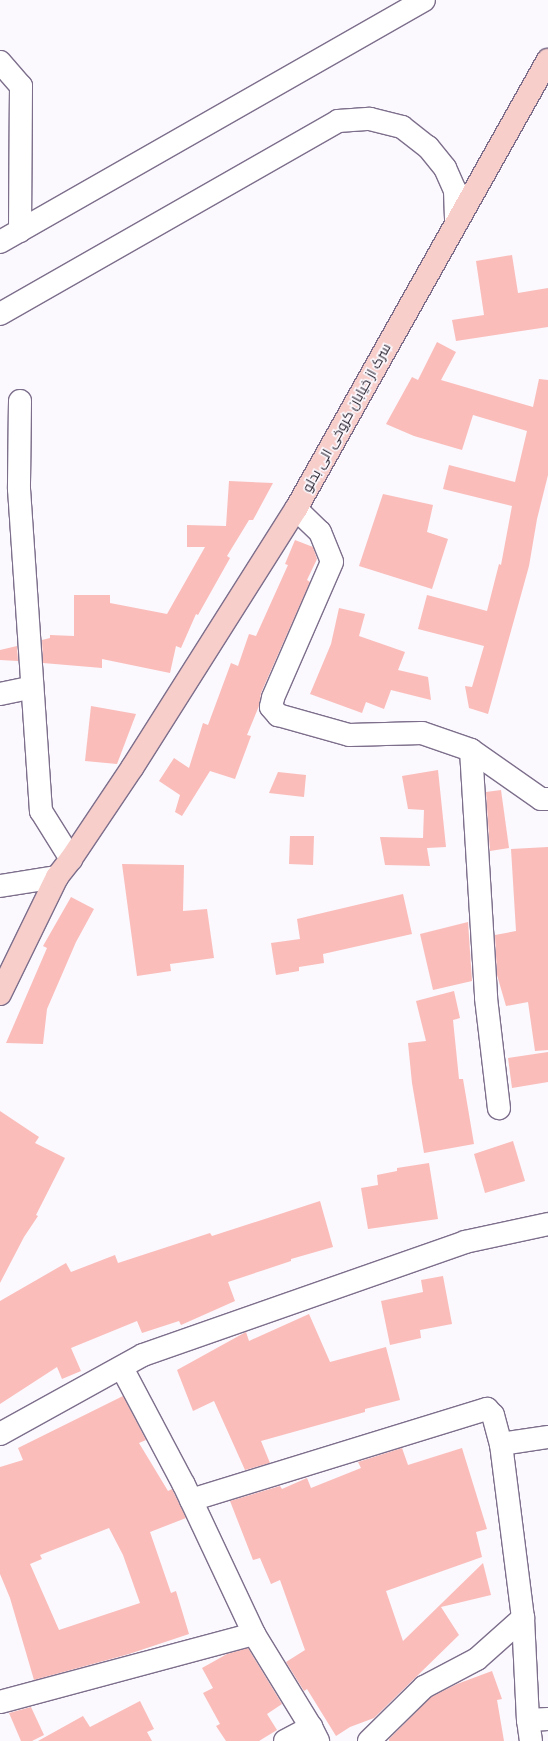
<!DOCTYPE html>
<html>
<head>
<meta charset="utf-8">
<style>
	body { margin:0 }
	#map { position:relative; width:548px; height:1741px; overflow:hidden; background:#fbf8fe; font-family:"Fira Sans Condensed",Cairo,sans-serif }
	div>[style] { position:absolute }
	.building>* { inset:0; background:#fabdba }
	.roads { filter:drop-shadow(1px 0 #7d6f8c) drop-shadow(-1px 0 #7d6f8c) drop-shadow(0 1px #7d6f8c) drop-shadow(0 -1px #7d6f8c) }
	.minor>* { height:22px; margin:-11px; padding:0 11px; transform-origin:11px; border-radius:11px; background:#fff }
	.major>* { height:22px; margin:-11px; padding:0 11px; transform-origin:11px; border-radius:11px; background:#f7ceca }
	span { translate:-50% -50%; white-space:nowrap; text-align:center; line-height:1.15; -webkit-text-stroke:3.5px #fbf8fe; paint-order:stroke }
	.street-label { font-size:14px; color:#2b2531 }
</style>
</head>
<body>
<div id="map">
	<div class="building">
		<div style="clip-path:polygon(512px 255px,518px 293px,548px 288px,548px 327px,456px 341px,452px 320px,484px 315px,476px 261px)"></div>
		<div style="clip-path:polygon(437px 342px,456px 352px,441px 380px,533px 407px,539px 379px,548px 380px,548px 475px,537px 519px,529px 566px,488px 714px,469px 708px,465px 686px,472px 687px,484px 646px,418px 629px,427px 595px,487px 611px,499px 564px,501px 565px,512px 506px,443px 489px,449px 465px,515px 482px,527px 431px,473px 415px,462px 450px,414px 436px,386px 424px,412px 377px,418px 380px)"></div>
		<div style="clip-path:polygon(229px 481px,273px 483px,253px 520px,249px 520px,227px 556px,230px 558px,198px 615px,196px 614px,181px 648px,176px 646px,170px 673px,102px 659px,102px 668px,43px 663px,42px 640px,50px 638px,50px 635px,74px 636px,74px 595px,110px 595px,110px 603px,167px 614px,205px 547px,187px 547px,187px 525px,226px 526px)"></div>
		<div style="clip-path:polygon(383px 494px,433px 505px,427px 532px,448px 539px,432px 589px,359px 566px)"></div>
		<div style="clip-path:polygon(295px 540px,313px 547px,317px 559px,307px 580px,310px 582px,261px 693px,259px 706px,247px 735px,251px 736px,235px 779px,210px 771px,182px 816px,175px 812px,180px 795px,159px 781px,174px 758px,189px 768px,203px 723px,208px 725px,231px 663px,238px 666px,249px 634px,256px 636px,288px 565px,285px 564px)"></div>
		<div style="clip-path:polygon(339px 608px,365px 614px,359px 636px,405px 652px,398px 670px,428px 677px,431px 700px,391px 690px,384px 709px,366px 702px,362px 713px,310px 694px,331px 644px)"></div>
		<div style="clip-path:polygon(17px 646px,18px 661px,0 660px,0 650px)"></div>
		<div style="clip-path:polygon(91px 706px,136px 714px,117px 764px,85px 761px)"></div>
		<div style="clip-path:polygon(438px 770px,446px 847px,427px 848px,430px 866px,385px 865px,380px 837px,423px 838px,424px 810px,408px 809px,402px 776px)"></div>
		<div style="clip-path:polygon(278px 772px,306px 775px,304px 797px,269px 793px)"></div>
		<div style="clip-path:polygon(501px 790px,509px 848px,490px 851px,486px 792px)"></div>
		<div style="clip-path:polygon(290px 836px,314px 836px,313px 865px,289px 864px)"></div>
		<div style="clip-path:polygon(548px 847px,548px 1050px,535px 1051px,528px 1002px,506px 1006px,497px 975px,495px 935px,516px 931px,511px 849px)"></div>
		<div style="clip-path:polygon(122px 864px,184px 865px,183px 911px,207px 909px,214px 958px,170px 964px,171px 971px,137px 976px)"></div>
		<div style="clip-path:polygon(403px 894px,412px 934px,323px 954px,324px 963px,299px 967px,299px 971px,276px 975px,271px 943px,300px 939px,297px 919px)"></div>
		<div style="clip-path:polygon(71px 897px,94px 909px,76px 942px,47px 1009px,43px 1044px,6px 1043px,47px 948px,43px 946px)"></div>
		<div style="clip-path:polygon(468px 922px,472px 981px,433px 990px,420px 934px)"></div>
		<div style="clip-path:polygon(454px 991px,460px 1018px,453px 1020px,459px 1079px,463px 1079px,474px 1144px,424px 1153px,412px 1083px,408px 1043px,426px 1041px,416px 1001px)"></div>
		<div style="clip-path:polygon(548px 1052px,548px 1082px,512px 1088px,508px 1058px)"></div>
		<div style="clip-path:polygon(0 1111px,39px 1137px,35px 1143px,65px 1158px,36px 1215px,38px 1216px,24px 1237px,0 1283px)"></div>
		<div style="clip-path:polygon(513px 1141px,525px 1181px,485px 1193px,474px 1154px)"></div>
		<div style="clip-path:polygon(429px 1163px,438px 1219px,368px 1229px,361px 1188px,378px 1185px,377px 1175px,397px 1171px,397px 1168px)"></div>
		<div style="clip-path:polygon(320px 1201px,333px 1247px,291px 1259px,291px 1261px,228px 1282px,235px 1301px,181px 1325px,179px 1321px,142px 1333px,137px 1321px,71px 1348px,81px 1371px,62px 1379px,57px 1367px,0 1404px,0 1301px,66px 1263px,71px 1272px,115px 1255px,118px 1263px,210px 1233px,212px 1236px)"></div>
		<div style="clip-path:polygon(443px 1276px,452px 1324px,420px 1330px,421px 1338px,390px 1345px,381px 1301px,423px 1292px,421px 1280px)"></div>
		<div style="clip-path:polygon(309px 1314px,330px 1362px,386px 1347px,400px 1400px,365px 1409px,365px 1412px,261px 1441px,270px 1463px,245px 1470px,214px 1401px,193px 1411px,177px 1370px,244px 1333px,246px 1332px,249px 1341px)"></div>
		<div style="clip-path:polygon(evenodd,123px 1396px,146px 1440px,139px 1443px,168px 1491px,172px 1489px,186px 1518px,150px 1532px,171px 1593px,176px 1591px,189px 1634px,129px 1654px,34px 1680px,10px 1598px,0 1574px,0 1467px,23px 1460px,18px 1448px,123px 1396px,109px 1528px,123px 1555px,140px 1603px,59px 1630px,30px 1564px,42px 1559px,40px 1555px,109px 1528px)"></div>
		<div style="clip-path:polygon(402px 1448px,408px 1465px,462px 1448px,487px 1529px,476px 1532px,482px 1557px,386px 1591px,403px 1641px,483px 1563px,491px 1595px,441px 1607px,459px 1635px,374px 1718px,350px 1727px,336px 1736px,307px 1689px,304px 1691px,286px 1662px,305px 1650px,280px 1580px,271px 1584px,260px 1558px,253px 1560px,230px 1501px,280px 1486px,282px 1489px,307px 1478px,311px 1488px,361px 1468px,358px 1462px)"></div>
		<div style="clip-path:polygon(248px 1648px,282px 1704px,267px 1714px,277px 1730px,259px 1741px,226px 1741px,216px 1726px,220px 1724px,203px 1693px,213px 1688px,202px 1668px,227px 1654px)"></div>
		<div style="clip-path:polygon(492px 1671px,502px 1699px,497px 1700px,504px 1741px,389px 1741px,389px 1739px,431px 1697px,457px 1684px)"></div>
		<div style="clip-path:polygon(140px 1701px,154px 1729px,147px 1732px,152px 1741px,38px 1741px,83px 1716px,90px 1727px)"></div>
		<div style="clip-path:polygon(31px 1707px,44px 1735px,32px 1741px,21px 1741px,9px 1713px)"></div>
	</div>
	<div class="roads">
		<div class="minor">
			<div style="left:0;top:62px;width:32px;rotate:49deg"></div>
			<div style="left:21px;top:86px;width:145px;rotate:90.4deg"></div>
			<div style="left:0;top:242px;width:488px;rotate:-29.7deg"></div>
			<div style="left:0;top:314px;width:389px;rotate:-29.7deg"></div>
			<div style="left:338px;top:121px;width:32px;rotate:-4deg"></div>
			<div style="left:370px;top:119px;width:33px;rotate:14deg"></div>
			<div style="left:402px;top:127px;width:33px;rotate:38deg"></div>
			<div style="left:428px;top:147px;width:27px;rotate:51deg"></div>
			<div style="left:445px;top:168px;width:24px;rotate:66deg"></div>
			<div style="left:455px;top:190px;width:33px;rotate:88deg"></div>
			<div style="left:20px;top:401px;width:88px;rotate:90.7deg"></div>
			<div style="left:19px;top:489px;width:323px;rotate:86.1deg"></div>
			<div style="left:41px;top:811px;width:57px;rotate:58deg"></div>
			<div style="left:296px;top:509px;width:33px;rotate:44deg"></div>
			<div style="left:320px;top:532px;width:32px;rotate:68deg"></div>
			<div style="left:332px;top:562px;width:148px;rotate:113.5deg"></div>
			<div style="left:273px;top:698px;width:9px;rotate:103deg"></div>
			<div style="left:271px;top:707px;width:11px;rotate:49deg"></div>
			<div style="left:278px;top:715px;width:74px;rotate:15.7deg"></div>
			<div style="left:349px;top:735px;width:73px;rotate:-1.6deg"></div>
			<div style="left:422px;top:733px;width:52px;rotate:19.1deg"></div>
			<div style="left:471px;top:750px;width:85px;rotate:35deg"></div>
			<div style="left:541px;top:799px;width:7px"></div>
			<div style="left:0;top:694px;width:33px;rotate:-12deg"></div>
			<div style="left:471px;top:750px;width:248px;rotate:86.5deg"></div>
			<div style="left:486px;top:998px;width:111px;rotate:83.3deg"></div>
			<div style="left:0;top:886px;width:58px;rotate:-9deg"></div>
			<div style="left:122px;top:1368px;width:132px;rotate:62.1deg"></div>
			<div style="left:184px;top:1485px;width:165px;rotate:64.8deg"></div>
			<div style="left:254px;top:1634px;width:109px;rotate:58.5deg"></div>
			<div style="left:311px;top:1727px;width:16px;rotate:63deg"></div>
			<div style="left:0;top:1434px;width:163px;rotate:-28.9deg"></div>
			<div style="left:143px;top:1355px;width:341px;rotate:-19.3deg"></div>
			<div style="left:465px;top:1242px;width:85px;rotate:-12.2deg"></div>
			<div style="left:501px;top:1444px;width:48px;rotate:-8.5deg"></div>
			<div style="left:191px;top:1500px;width:310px;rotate:-17.1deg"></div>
			<div style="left:487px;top:1409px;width:8px;rotate:45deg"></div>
			<div style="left:493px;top:1415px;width:30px;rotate:75deg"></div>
			<div style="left:501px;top:1444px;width:175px;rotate:82.8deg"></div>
			<div style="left:523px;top:1618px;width:102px;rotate:87.2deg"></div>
			<div style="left:528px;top:1720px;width:21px;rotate:82deg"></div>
			<div style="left:0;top:1702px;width:263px;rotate:-15deg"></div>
			<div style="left:528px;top:1720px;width:20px;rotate:-3deg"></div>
			<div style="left:285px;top:1741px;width:30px;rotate:-28deg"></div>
			<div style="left:369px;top:1741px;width:77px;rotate:-44.5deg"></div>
			<div style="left:424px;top:1687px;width:60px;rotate:-27.8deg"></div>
			<div style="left:477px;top:1659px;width:62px;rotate:-41.7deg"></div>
		</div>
		<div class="major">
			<div style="left:0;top:994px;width:130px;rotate:-64deg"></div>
			<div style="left:57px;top:877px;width:23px;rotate:-52deg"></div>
			<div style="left:71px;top:859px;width:110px;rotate:-56.2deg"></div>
			<div style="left:132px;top:768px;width:307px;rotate:-57.7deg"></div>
			<div style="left:296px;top:509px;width:515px;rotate:-60.7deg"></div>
		</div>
	</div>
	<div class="street-label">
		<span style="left:347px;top:418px;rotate:-61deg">سرک از خیابان کروخی الی بدلو</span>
	</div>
</div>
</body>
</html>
